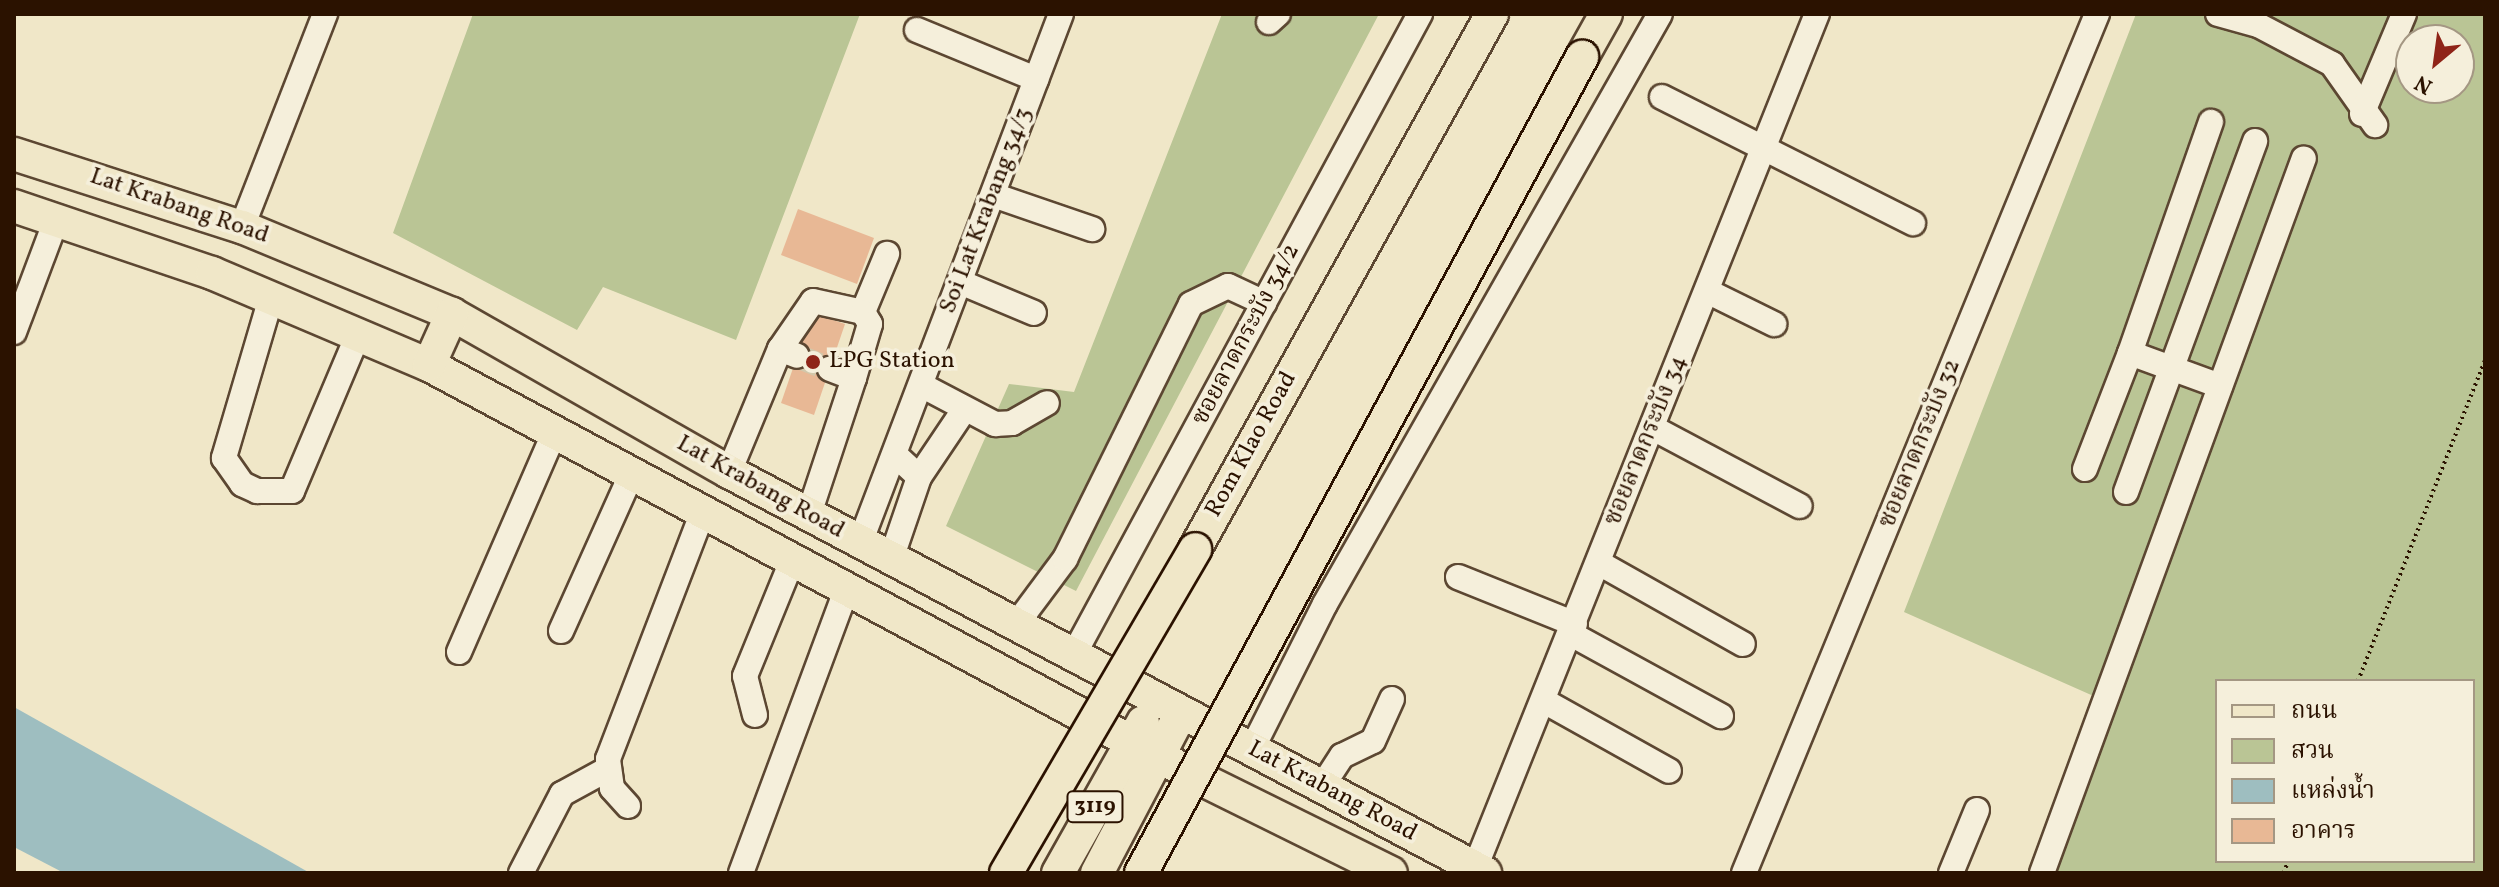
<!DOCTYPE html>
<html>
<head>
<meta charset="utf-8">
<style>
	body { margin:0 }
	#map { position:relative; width:2499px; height:887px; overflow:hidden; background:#f0e7c8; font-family:Vollkorn,"Noto Serif Thai",serif }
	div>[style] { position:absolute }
	.green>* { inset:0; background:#bac595 }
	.water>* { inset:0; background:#9ebec0 }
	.building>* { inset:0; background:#e8b895 }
	.minor-tunnel>* { height:24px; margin-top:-12px; transform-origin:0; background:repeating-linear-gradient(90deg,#d2c7aa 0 24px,transparent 0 36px) }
	.path>* { height:4px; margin-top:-2px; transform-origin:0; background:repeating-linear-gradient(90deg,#2b1200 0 2px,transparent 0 6px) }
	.roads { filter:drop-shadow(2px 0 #5c4732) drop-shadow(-2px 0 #5c4732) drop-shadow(0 2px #5c4732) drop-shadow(0 -2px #5c4732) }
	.minor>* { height:24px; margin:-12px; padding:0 12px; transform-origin:12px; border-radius:12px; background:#f5efdb }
	.major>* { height:32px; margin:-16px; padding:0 16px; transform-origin:16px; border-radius:16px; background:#f0e7c8 }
	.bridges { filter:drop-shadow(2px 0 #2b1200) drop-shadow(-2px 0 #2b1200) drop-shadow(0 2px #2b1200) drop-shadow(0 -2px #2b1200) }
	.major-bridge>* { height:32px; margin:-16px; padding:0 16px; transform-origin:16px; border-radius:16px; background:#f0e7c8 }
	.dots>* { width:22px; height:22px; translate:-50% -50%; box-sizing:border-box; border:4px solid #f5efdb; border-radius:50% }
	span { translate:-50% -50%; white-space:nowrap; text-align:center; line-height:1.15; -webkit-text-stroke:7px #f5efdb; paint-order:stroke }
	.shield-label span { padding:2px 6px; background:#f5efdb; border:2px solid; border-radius:6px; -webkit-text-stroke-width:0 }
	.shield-label { font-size:22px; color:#2b1200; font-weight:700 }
	.street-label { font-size:24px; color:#2b1200 }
	.poi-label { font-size:24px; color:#2b1200 }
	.left { translate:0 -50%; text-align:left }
	.frame { position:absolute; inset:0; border:16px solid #2b1200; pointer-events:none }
	.legend { position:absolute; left:2215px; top:679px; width:260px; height:184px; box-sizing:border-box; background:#f5efdb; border:2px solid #a49783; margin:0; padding:10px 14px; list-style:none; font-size:24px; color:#2b1200 }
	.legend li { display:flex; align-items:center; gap:16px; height:40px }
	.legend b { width:40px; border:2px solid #a49783 }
	.north { position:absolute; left:2395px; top:24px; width:80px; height:80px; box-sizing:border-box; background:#f5efdb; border:2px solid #a49783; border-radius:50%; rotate:209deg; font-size:22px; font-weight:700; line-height:32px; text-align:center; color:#2b1200 }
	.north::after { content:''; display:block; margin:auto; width:28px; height:36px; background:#8f2418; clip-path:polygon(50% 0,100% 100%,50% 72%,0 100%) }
</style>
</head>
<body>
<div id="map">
	<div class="green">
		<div style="clip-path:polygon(473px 14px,860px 14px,736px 340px,603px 287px,577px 330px,393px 233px)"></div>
		<div style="clip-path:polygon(1222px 14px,1379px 14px,1076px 591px,946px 526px,1009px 384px,1074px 392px)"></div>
		<div style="clip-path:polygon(evenodd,2136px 14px,2485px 14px,2485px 873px,2055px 873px,2107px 702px,1904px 612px,2136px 14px,2411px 40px,2459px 40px,2459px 88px,2411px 88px,2411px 40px,2136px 14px,2217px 681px,2473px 681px,2473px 861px,2217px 861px,2217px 681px)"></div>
	</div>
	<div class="water">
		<div style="clip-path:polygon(14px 707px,310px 873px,64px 873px,14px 847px)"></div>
	</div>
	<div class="building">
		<div style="clip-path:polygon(798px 209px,874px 238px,857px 284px,781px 255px)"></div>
		<div style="clip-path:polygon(812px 313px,845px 324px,814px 415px,781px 403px)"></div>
	</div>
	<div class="minor-tunnel">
		<div style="left:797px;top:356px;width:35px;rotate:22deg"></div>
	</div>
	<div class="path">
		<div style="left:2358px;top:681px;width:345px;rotate:-68.4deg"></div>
		<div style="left:2284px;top:873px;width:13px;rotate:-72deg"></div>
	</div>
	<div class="roads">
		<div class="minor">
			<div style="left:2218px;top:14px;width:41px;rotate:15.4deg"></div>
			<div style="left:2258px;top:25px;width:84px;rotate:27.8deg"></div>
			<div style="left:2332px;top:64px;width:75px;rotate:54.8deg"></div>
			<div style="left:1269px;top:22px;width:12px;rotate:-42deg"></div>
			<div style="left:917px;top:30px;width:129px;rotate:22.4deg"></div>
			<div style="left:1662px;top:97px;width:281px;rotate:26.7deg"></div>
			<div style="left:2362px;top:114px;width:108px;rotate:-67.2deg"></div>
			<div style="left:993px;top:195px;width:105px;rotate:19deg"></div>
			<div style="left:242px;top:227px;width:229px;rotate:-68.7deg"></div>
			<div style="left:960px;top:282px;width:80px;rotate:22.7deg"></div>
			<div style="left:1707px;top:291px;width:75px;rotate:26.2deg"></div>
			<div style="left:271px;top:298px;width:167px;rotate:106.4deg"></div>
			<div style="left:224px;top:458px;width:32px;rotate:55deg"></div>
			<div style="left:242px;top:484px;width:17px;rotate:25deg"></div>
			<div style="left:257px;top:491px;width:35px"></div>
			<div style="left:292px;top:491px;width:169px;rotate:-67.1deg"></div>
			<div style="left:863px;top:312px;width:63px;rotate:-67.5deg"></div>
			<div style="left:14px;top:332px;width:120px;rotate:-69.4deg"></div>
			<div style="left:780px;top:349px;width:58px;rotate:-55.5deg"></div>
			<div style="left:813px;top:301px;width:51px;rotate:12.4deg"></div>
			<div style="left:863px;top:312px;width:14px;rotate:60deg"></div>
			<div style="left:870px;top:324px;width:56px;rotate:106.5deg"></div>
			<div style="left:2130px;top:353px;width:245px;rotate:-70.7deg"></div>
			<div style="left:921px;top:385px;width:84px;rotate:27.8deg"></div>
			<div style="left:995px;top:424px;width:17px;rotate:-3deg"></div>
			<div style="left:1012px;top:423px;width:40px;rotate:-29.7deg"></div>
			<div style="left:1653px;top:428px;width:166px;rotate:28deg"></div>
			<div style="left:2085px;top:469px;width:124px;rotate:-68.8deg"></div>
			<div style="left:2130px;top:353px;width:96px;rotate:20.1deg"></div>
			<div style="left:729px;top:472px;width:133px;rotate:-67.5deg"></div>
			<div style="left:780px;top:349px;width:18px;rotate:22deg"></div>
			<div style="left:919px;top:477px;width:81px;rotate:-56.1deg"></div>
			<div style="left:2126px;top:492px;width:374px;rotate:-69.8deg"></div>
			<div style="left:809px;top:514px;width:143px;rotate:-71.7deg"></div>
			<div style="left:854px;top:378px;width:26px;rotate:-159deg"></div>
			<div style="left:860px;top:543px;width:566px;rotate:-69.2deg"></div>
			<div style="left:891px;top:559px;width:87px;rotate:-71.1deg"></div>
			<div style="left:919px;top:477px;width:33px;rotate:-137deg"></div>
			<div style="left:1599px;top:563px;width:165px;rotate:29.4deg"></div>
			<div style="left:1458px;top:577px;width:126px;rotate:21.9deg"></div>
			<div style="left:1015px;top:626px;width:84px;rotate:-53.3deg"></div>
			<div style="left:1065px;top:559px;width:284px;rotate:-63.7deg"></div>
			<div style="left:1191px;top:304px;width:41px;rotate:-25.9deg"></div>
			<div style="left:1228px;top:286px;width:40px;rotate:25deg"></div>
			<div style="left:561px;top:631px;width:171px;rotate:-65.8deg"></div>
			<div style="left:1571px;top:634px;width:171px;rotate:28.7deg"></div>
			<div style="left:459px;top:652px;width:239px;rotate:-66.5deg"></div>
			<div style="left:1073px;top:656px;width:730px;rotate:-61.61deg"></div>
			<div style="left:1544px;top:701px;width:143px;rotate:29.2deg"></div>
			<div style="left:755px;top:715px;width:40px;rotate:-104.4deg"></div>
			<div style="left:745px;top:676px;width:124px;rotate:-67.8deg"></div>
			<div style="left:1252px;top:749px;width:162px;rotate:-63.3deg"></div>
			<div style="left:1325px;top:604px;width:678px;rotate:-60.41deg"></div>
			<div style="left:1323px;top:785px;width:35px;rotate:-57deg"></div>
			<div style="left:1342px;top:756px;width:34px;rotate:-26deg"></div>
			<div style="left:1373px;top:741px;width:46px;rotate:-65.7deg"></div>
			<div style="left:628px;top:806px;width:24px;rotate:-132deg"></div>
			<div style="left:612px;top:788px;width:29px;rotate:-98deg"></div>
			<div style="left:608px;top:759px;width:262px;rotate:-69deg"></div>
			<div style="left:1475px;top:868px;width:920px;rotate:-68.18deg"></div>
			<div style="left:521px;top:873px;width:89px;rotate:-62.6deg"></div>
			<div style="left:562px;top:794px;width:50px;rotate:-28.6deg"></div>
			<div style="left:741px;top:873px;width:302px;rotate:-69.6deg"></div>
			<div style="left:1744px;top:873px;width:929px;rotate:-67.66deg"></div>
			<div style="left:1951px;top:873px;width:68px;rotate:-67.6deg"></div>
			<div style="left:2042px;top:873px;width:761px;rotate:-69.88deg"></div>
		</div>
		<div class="major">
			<div style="left:1582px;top:57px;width:49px;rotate:-60.8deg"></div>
			<div style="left:14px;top:154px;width:239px;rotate:17.8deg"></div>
			<div style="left:242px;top:227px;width:227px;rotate:22.5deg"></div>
			<div style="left:452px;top:314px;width:319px;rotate:29.7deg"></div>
			<div style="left:729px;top:472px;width:856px;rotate:27.94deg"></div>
			<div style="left:14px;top:206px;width:209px;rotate:18.7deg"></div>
			<div style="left:212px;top:273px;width:236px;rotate:23deg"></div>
			<div style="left:429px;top:365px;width:874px;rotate:28.21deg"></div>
			<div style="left:1199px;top:778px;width:214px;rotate:26.3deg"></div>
			<div style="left:429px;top:365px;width:56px;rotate:-65.7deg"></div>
			<div style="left:1195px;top:549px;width:612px;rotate:-60.96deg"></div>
			<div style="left:1058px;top:873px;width:173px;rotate:-60.6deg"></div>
			<div style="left:1097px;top:873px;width:178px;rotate:-62.3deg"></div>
		</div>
	</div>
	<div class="bridges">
		<div class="major-bridge">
			<div style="left:1006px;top:873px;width:375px;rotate:-59.7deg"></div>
			<div style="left:1141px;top:873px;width:928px;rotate:-61.61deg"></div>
		</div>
	</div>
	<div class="dots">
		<div style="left:813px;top:362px;background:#8f2418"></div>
	</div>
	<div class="shield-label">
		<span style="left:1095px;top:807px">3119</span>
	</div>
	<div class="street-label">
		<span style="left:179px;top:207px;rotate:19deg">Lat Krabang Road</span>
		<span style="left:987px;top:211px;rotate:-69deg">Soi Lat Krabang 34/3</span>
		<span style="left:1247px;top:335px;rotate:-62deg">ซอยลาดกระบัง 34/2</span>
		<span style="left:1647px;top:441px;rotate:-68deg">ซอยลาดกระบัง 34</span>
		<span style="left:1921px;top:444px;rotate:-68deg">ซอยลาดกระบัง 32</span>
		<span style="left:1252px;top:445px;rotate:-61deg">Rom Klao Road</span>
		<span style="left:760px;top:488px;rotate:29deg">Lat Krabang Road</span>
		<span style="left:1332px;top:792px;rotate:28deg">Lat Krabang Road</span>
	</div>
	<div class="poi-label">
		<span class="left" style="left:829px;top:362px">LPG Station</span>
	</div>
	<div class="frame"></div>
	<ul class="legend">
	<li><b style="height:10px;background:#f0e7c8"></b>ถนน</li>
	<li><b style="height:22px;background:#bac595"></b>สวน</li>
	<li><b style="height:22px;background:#9ebec0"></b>แหล่งน้ำ</li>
	<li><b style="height:22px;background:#e8b895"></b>อาคาร</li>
	</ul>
	<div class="north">N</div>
</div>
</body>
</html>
